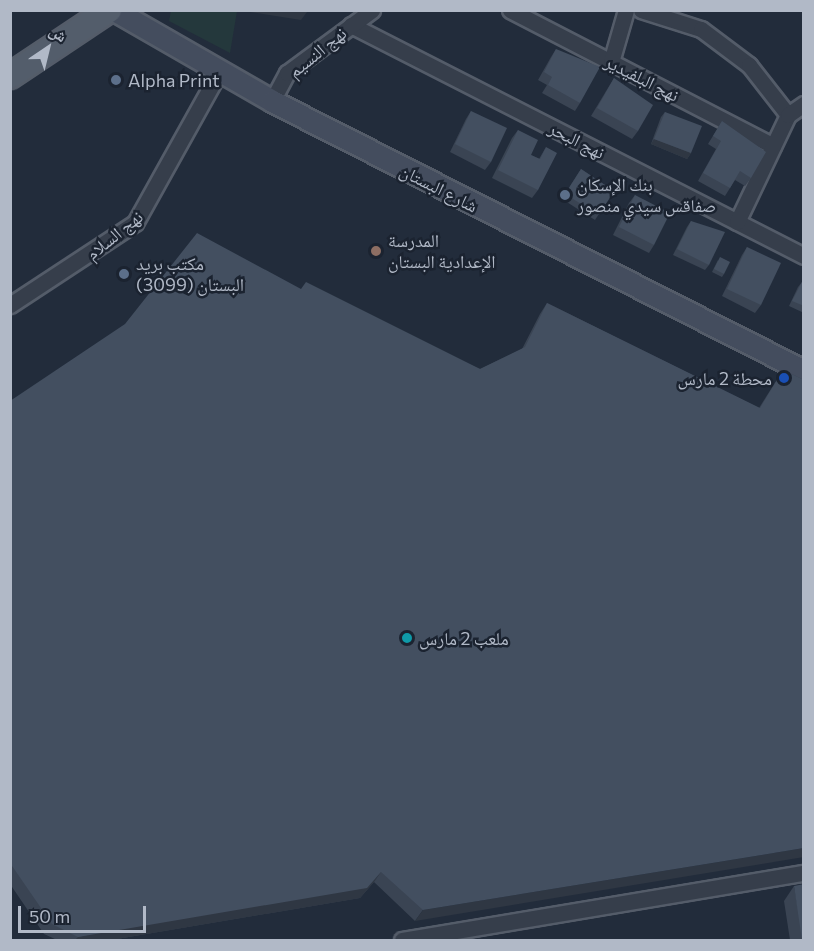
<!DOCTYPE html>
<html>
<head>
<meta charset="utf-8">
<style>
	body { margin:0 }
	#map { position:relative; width:814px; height:951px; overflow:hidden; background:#222c3b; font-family:Commissioner,"Noto Naskh Arabic",sans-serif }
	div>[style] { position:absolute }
	.green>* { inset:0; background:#24383c }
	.roads { filter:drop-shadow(2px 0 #545c69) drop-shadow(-2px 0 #545c69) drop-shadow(0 2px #545c69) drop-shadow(0 -2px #545c69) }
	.minor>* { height:15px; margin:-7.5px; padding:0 7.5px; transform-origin:7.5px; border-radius:7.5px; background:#363e4b }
	.secondary>* { height:21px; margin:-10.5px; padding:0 10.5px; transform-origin:10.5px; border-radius:10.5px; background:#444d5e }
	.primary>* { height:24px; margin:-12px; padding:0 12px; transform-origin:12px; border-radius:12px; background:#535d6b }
	.wall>* { inset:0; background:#3a4453 }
	.shaded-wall>* { inset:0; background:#2f3743 }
	.building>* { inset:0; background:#434f60 }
	.dots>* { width:16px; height:16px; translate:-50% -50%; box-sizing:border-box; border:3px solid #1b2330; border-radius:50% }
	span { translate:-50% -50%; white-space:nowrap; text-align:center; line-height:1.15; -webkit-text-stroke:5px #1b2330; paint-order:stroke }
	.street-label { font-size:18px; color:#b1b9c7 }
	.poi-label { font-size:18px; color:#b1b9c7 }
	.left { translate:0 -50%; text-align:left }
	.right { translate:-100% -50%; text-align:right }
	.frame { position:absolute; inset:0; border:12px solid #b1b9c7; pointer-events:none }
	.north { position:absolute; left:18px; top:18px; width:60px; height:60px; -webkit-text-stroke:4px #1b2330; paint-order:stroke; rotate:35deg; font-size:16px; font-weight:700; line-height:24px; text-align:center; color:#b1b9c7 }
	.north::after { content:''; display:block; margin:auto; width:21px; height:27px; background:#b1b9c7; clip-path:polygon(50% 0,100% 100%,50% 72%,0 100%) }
	.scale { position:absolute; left:18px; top:906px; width:128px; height:27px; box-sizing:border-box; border:3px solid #b1b9c7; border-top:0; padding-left:8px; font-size:18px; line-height:21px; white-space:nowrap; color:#b1b9c7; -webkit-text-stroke:4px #1b2330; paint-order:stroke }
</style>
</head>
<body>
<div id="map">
	<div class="green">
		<div style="clip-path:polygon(171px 11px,237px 11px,230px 53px,169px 21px)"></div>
	</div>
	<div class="roads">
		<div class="minor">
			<div style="left:510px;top:10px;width:296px;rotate:27.3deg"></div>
			<div style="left:641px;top:10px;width:63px;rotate:17.6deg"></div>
			<div style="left:701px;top:29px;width:60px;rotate:36.9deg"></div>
			<div style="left:749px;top:65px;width:63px;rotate:52deg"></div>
			<div style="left:351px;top:25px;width:508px;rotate:27.02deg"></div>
			<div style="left:611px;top:62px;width:54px;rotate:-73.9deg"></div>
			<div style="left:272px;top:101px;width:32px;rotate:-62deg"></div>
			<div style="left:287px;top:73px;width:106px;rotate:-36.5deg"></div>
			<div style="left:737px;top:222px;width:119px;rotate:-64.5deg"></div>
			<div style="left:788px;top:115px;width:19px;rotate:-35deg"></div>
			<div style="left:10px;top:305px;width:149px;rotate:-33.3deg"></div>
			<div style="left:135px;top:223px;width:173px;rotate:-60.9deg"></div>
			<div style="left:402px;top:940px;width:408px;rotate:-9.5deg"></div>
		</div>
		<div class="secondary">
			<div style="left:114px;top:10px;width:182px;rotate:29.9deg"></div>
			<div style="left:272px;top:101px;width:597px;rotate:26.91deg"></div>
		</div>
		<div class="primary">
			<div style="left:10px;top:76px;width:119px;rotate:-33.7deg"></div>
		</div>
	</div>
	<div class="wall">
		<div style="clip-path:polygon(556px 49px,580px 103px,575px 111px,542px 93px,547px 85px,538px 80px,551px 57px)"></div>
		<div style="clip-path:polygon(614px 78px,638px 131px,632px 139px,591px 116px)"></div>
		<div style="clip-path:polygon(471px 111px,491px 162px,485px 170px,450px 152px,466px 119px)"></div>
		<div style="clip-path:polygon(665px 112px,691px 153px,687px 159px,651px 144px,661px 117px)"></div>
		<div style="clip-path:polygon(722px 121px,751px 178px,745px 186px,735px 180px,725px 196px,698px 181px,716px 149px,708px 144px)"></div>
		<div style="clip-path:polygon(518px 130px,531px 155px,539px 159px,546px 147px,538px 190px,532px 198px,492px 178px,512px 138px)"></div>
		<div style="clip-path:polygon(581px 169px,614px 191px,595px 220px,562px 199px)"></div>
		<div style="clip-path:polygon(635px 195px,654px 245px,649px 253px,613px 235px,629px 203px)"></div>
		<div style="clip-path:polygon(691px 221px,709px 265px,705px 270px,673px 255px,687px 227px)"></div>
		<div style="clip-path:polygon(747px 247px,761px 305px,755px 313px,722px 296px,742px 255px)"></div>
		<div style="clip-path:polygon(718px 260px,724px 274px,722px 277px,712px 272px)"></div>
		<div style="clip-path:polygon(802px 282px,804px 282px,804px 313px,789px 306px,798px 287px)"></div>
		<div style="clip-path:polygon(301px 289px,480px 369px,522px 349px,540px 314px,547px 303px,759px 408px,783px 370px,804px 380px,415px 921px,374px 882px,360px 898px,111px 940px,57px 940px,44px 934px,10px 884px,10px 401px)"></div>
		<div style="clip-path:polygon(794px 886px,804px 940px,790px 940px,784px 901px)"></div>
	</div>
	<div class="shaded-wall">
		<div style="clip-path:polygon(238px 10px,294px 10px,307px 12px,301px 20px)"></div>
		<div style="clip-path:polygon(654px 139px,691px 153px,687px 159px,651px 144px)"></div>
		<div style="clip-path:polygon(804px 848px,804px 857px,415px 921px,423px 910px)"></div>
		<div style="clip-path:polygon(381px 872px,374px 882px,360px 898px,111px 940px,75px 940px,78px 937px)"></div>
	</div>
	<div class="building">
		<div style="clip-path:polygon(294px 10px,307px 10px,307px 12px)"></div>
		<div style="clip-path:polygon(556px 49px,600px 67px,580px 103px,548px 85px,552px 77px,544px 72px)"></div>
		<div style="clip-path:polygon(614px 78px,653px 105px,638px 131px,597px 108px)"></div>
		<div style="clip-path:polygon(471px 111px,507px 128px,491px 162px,455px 144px)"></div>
		<div style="clip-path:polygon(665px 112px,702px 126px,691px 153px,654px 139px)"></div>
		<div style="clip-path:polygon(722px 121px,766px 152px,751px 178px,740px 171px,730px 188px,703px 173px,721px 141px,713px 136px)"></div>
		<div style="clip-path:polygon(518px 130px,538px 140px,531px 155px,540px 159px,546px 147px,557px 153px,538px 190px,498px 170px)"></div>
		<div style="clip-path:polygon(581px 169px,614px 191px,599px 215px,565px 194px)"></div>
		<div style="clip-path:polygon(635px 195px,670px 213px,654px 245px,619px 227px)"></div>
		<div style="clip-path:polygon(691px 221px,725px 232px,709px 265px,677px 249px)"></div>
		<div style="clip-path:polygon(197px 233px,301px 289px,306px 282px,480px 369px,525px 347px,547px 303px,760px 408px,783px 370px,804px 380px,804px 848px,423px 910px,381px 872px,367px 888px,78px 937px,52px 924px,10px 863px,10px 401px,125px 324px)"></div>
		<div style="clip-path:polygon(747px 247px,781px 263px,761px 305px,727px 289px)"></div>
		<div style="clip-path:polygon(720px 257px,730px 262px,724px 274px,714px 269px)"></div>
		<div style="clip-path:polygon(802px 282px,804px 282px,804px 306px,792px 301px)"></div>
		<div style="clip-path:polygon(804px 884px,804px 940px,802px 940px,794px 886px)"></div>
	</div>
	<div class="dots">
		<div style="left:116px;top:80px;background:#5c6f8a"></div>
		<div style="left:565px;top:195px;background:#5c6f8a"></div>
		<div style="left:376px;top:251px;background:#8d6e63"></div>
		<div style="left:124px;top:274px;background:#5c6f8a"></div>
		<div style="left:784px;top:378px;background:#1a4fb4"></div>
		<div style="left:407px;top:638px;background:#0f9aa8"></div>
	</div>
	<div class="street-label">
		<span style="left:317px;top:52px;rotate:-39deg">نهج النسيم</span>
		<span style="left:642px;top:78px;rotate:27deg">نهج البلفيدير</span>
		<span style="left:577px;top:140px;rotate:27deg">نهج البحر</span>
		<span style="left:439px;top:188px;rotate:27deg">شارع البستان</span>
		<span style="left:114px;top:235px;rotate:-39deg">نهج السلام</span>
	</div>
	<div class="poi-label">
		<span class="left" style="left:128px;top:80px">Alpha Print</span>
		<span class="left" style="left:577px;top:195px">بنك الإسكان<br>صفاقس سيدي منصور</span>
		<span class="left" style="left:388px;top:251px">المدرسة<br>الإعدادية البستان</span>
		<span class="left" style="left:136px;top:274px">مكتب بريد<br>البستان (3099)</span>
		<span class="right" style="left:772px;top:378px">محطة 2 مارس</span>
		<span class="left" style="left:419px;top:638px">ملعب 2 مارس</span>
	</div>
	<div class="frame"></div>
	<div class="north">ش</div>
	<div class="scale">50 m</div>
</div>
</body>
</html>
